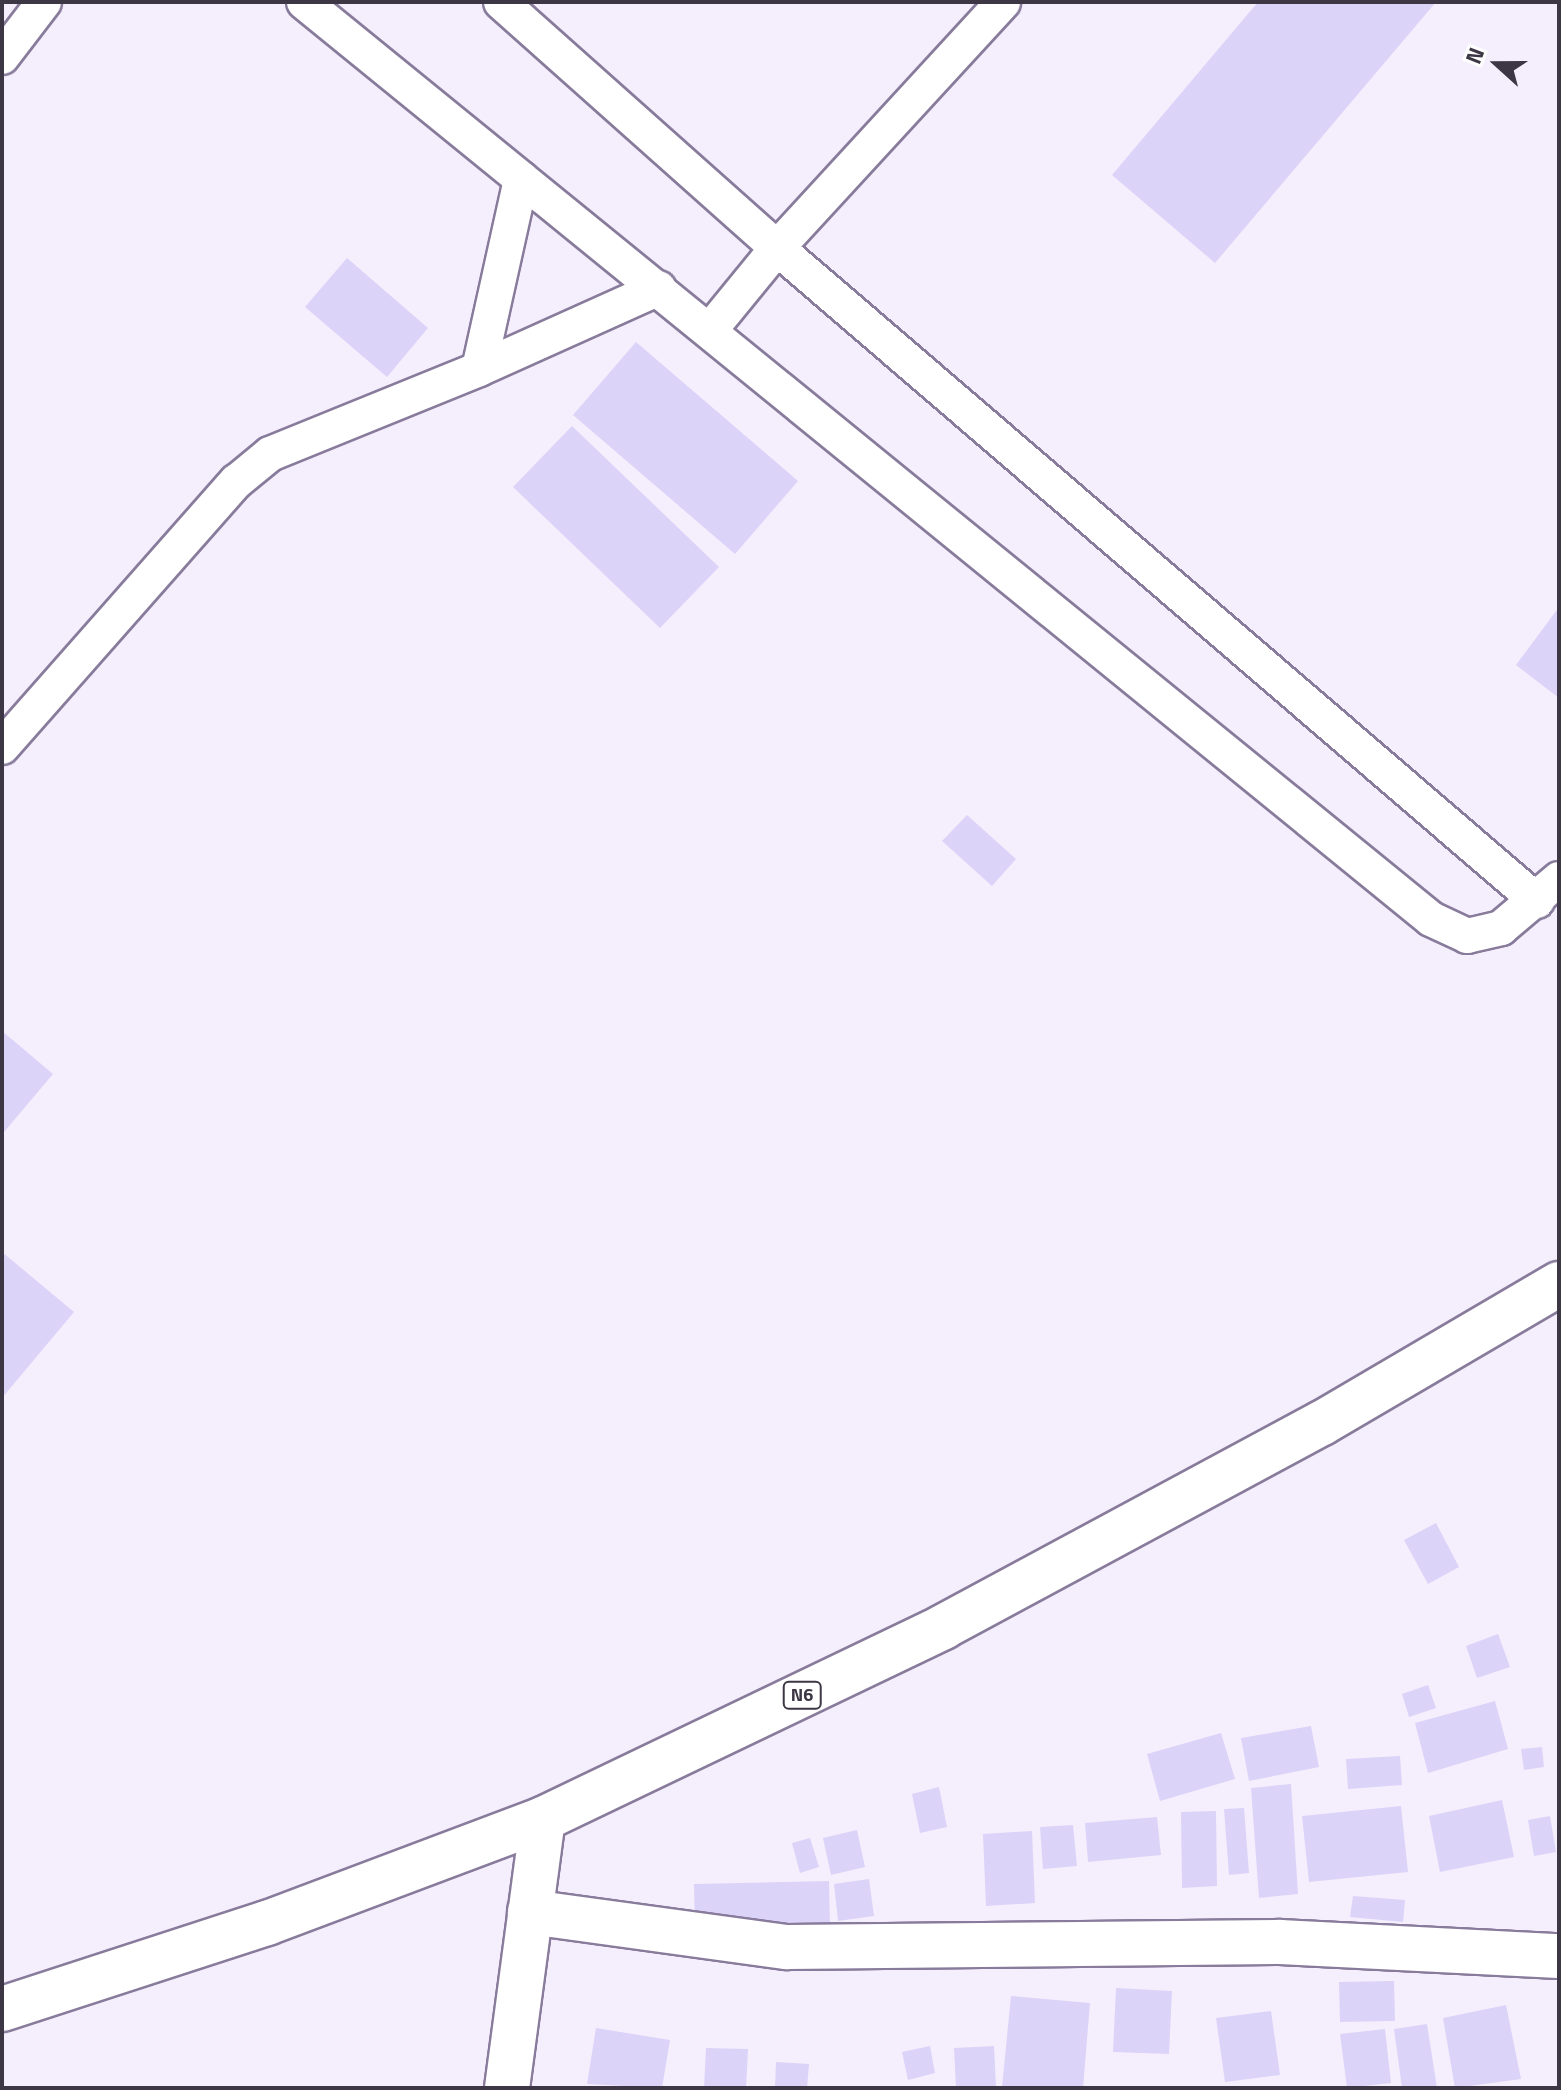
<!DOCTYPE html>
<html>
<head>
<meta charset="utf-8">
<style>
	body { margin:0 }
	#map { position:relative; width:1561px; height:2090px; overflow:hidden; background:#f5effd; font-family:"Titillium Web",sans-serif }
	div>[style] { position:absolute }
	.building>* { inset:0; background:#dcd3f8 }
	.roads { filter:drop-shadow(2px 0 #887b9b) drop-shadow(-2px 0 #887b9b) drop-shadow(0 2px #887b9b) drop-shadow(0 -2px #887b9b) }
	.service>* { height:34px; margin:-17px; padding:0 17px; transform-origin:17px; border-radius:17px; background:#fff }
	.minor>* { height:44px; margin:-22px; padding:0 22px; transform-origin:22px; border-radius:22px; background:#fff }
	.trunk>* { height:44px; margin:-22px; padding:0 22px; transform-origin:22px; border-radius:22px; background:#fff }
	span { translate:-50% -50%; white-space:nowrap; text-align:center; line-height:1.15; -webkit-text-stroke:6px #fff; paint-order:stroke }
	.shield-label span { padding:2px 6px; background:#fff; border:2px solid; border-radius:6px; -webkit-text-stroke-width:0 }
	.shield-label { font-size:18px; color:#3d3745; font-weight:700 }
	.frame { position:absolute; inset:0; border:4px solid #3d3745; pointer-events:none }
	.north { position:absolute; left:1457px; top:24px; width:80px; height:80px; -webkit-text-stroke:6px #fff; paint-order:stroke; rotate:291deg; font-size:22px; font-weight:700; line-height:32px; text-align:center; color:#3d3745 }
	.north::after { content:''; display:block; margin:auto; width:28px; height:36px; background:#3d3745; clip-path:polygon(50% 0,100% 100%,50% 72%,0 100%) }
</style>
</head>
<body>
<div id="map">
	<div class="building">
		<div style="clip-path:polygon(1258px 2px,1436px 2px,1215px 263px,1112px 175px)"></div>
		<div style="clip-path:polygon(347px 258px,428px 328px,387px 377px,305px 307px)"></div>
		<div style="clip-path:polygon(636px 342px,798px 481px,735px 554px,573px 415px)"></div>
		<div style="clip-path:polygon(572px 426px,719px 567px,660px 628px,513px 487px)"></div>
		<div style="clip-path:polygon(1559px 607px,1559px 698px,1516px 665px)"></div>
		<div style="clip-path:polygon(967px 815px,1016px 859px,992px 886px,942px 841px)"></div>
		<div style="clip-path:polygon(2px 1031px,53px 1074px,4px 1132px,2px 1131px)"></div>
		<div style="clip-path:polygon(2px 1252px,74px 1312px,2px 1398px)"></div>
		<div style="clip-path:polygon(1436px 1523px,1459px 1567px,1428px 1584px,1404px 1540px)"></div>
		<div style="clip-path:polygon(1498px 1634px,1510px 1667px,1477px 1678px,1466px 1646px)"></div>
		<div style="clip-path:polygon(1428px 1685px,1436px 1708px,1409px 1717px,1402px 1694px)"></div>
		<div style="clip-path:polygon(1495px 1701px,1508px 1749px,1428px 1773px,1415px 1723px)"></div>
		<div style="clip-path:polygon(1311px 1726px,1319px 1767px,1249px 1781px,1241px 1738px)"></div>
		<div style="clip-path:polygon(1221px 1733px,1235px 1779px,1160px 1801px,1147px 1754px)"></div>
		<div style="clip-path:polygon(1542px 1747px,1544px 1767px,1524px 1770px,1521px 1749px)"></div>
		<div style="clip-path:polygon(1400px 1756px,1402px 1785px,1348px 1789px,1346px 1759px)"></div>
		<div style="clip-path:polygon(1291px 1784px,1298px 1894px,1259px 1898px,1251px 1788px)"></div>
		<div style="clip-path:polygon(939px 1787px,947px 1827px,920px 1833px,912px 1794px)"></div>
		<div style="clip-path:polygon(1502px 1800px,1514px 1857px,1440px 1872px,1429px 1816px)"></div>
		<div style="clip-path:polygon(1401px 1806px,1408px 1872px,1309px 1882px,1302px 1816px)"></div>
		<div style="clip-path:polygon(1244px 1808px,1249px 1873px,1229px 1875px,1224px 1809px)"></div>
		<div style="clip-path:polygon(1216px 1811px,1217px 1886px,1182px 1888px,1181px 1812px)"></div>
		<div style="clip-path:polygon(1550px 1816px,1556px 1852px,1534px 1856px,1528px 1820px)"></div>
		<div style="clip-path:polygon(1157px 1817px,1161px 1855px,1088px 1862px,1085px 1823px)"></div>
		<div style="clip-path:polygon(1073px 1825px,1077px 1866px,1043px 1869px,1040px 1827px)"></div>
		<div style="clip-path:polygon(857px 1830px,865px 1867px,831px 1875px,823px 1838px)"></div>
		<div style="clip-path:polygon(1032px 1831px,1035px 1903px,986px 1906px,983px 1834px)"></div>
		<div style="clip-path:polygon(810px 1838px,819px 1867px,800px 1873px,792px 1843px)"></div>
		<div style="clip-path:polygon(869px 1879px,874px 1916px,838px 1921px,834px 1884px)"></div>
		<div style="clip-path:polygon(829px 1881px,830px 1925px,695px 1929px,694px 1884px)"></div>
		<div style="clip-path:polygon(1353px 1896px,1405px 1900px,1403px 1922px,1350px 1917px)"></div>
		<div style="clip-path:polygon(1394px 1981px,1395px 2021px,1340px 2022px,1339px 1982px)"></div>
		<div style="clip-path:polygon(1116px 1988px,1172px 1991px,1169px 2054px,1113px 2052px)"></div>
		<div style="clip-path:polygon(1011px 1996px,1090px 2003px,1083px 2088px,1002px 2087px)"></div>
		<div style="clip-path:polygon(1506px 2005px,1521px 2079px,1455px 2088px,1443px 2018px)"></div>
		<div style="clip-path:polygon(1271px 2011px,1280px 2075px,1225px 2082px,1216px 2018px)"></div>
		<div style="clip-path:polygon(1427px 2024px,1437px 2088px,1402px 2088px,1394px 2029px)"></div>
		<div style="clip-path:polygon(596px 2028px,670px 2040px,662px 2088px,587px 2084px)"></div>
		<div style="clip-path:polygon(1385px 2029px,1391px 2083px,1347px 2088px,1340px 2034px)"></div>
		<div style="clip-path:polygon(930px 2046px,935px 2073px,908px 2080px,902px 2052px)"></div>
		<div style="clip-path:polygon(994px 2046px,996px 2088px,956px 2088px,954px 2048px)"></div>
		<div style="clip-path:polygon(706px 2048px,748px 2049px,746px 2088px,704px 2088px)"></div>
		<div style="clip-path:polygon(776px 2062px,809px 2064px,807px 2088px,775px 2088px)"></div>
	</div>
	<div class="roads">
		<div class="service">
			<div style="left:304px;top:2px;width:1453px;rotate:39.13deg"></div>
			<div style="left:1431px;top:919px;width:40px;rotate:25deg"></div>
			<div style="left:1467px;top:936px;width:35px;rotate:-13deg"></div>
			<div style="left:1501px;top:928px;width:76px;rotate:-40.2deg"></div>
			<div style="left:501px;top:2px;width:370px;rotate:41.7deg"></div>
			<div style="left:777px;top:248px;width:1002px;rotate:40.67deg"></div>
			<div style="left:2px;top:57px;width:69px;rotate:-52.6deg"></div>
			<div style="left:710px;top:330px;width:106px;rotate:-50.7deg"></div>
			<div style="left:777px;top:248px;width:334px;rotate:-47.4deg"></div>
			<div style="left:479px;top:369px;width:195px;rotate:-77.5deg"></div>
			<div style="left:2px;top:747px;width:354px;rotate:-48.6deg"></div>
			<div style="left:236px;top:482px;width:44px;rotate:-39.5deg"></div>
			<div style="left:270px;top:454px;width:226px;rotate:-22.1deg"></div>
			<div style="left:479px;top:369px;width:197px;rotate:-24.2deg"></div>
		</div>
		<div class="minor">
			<div style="left:530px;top:1912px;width:259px;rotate:7.8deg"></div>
			<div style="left:787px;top:1947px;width:493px;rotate:-0.6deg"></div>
			<div style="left:1280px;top:1942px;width:279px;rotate:2.9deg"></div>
			<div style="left:507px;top:2088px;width:271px;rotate:-82.4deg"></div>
		</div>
		<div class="trunk">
			<div style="left:2px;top:2009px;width:279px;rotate:-18deg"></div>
			<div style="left:267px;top:1923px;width:295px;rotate:-20.6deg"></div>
			<div style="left:543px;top:1819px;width:444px;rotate:-25.6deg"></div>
			<div style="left:943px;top:1627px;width:430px;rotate:-28.3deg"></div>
			<div style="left:1322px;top:1423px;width:275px;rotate:-30.4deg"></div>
		</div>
	</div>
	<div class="shield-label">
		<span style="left:802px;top:1695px">N6</span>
	</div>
	<div class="frame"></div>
	<div class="north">N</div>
</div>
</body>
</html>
